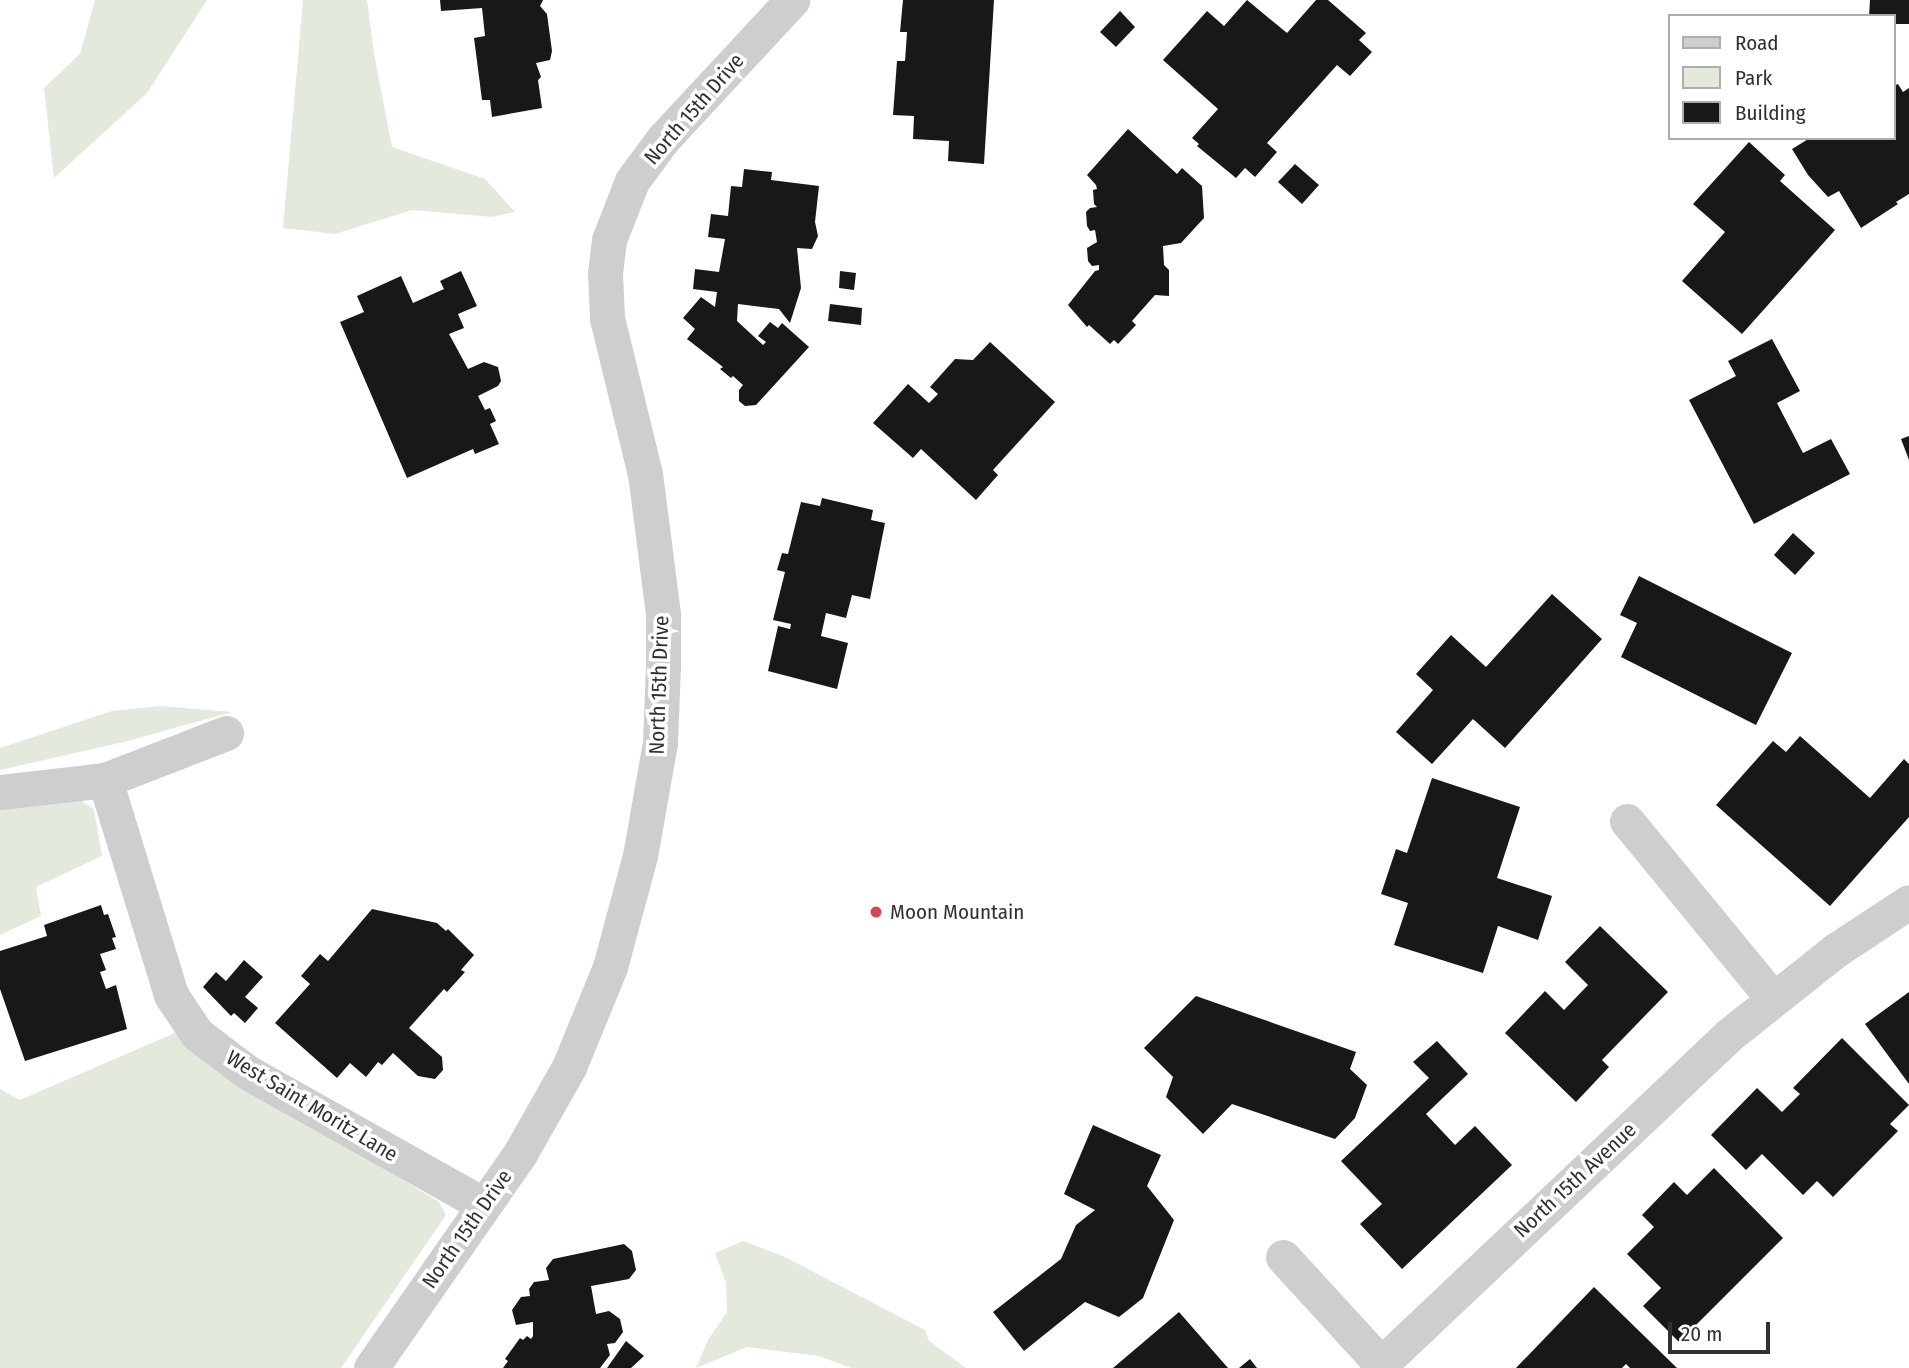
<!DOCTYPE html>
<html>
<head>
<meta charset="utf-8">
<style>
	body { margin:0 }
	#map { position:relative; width:1909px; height:1368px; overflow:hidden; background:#fff; font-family:"Fira Sans Condensed",sans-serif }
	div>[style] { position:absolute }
	.green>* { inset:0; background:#e4e9dd }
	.building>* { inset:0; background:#181818 }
	.minor>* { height:35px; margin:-17.5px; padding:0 17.5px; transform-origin:17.5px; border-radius:17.5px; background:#cecece }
	.dots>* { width:19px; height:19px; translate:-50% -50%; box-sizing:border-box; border:4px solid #fff; border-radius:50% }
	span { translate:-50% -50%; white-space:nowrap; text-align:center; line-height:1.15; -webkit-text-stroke:7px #fff; paint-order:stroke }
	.street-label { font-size:21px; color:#313131 }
	.poi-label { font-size:21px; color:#313131 }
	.left { translate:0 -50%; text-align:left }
	.legend { position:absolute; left:1668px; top:14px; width:228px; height:126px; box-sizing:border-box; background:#fff; border:2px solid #adadad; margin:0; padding:9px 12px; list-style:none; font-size:21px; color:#313131 }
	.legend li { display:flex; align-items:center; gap:14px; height:35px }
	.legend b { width:35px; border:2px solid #adadad }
	.scale { position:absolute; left:1668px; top:1322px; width:102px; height:32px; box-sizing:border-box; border:4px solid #313131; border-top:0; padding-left:9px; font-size:21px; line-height:24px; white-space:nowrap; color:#313131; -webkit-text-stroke:5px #fff; paint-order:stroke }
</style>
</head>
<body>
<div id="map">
	<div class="green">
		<div style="clip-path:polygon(95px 0,207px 0,147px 93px,54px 178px,44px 88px,80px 54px)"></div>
		<div style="clip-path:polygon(303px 0,367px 0,374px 54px,392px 147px,485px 179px,515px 212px,492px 217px,412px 210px,335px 234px,283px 228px)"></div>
		<div style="clip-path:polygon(160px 706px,232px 712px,124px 742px,0 770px,0 748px,112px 711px)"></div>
		<div style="clip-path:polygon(67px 792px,94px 809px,102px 856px,36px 887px,41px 916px,0 935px,0 804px)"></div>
		<div style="clip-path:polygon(177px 1032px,192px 1050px,439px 1202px,446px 1215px,341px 1368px,0 1368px,0 1089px,20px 1100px)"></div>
		<div style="clip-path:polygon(743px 1241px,783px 1256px,925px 1330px,929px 1341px,966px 1368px,851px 1368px,819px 1356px,747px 1347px,696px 1368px,708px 1340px,727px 1312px,726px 1283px,715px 1253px)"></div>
	</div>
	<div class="building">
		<div style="clip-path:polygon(440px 0,543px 0,540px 6px,547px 14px,552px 51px,550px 60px,536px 63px,541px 77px,538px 80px,542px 108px,492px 117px,490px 100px,482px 100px,474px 38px,485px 36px,482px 8px,441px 11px)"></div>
		<div style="clip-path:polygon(903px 0,994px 0,984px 164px,948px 161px,949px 141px,913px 139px,914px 116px,893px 115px,897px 61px,905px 61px,907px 32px,900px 32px)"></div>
		<div style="clip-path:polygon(1247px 0,1287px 33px,1316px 0,1328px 0,1366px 33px,1359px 40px,1372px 52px,1350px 76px,1337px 65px,1267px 143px,1277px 152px,1255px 177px,1245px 168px,1236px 178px,1197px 146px,1199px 144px,1192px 138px,1218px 109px,1163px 60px,1207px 11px,1224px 26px)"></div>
		<div style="clip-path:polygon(1870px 0,1909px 0,1909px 24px,1893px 24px,1893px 16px,1869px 16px)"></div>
		<div style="clip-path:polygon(1120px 11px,1135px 27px,1116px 47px,1100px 32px)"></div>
		<div style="clip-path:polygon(1898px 84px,1903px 92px,1909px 88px,1909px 194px,1896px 202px,1898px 204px,1861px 228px,1839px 191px,1828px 197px,1808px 175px,1792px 149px,1810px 138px,1893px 138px,1893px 86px)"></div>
		<div style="clip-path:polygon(1128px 129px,1177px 174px,1182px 168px,1202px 186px,1204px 218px,1181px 243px,1163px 246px,1164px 265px,1169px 270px,1169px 296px,1155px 295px,1132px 321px,1136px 325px,1118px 344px,1114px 340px,1110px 344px,1089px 325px,1087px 327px,1068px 305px,1095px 271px,1099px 270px,1099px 265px,1092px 266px,1088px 261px,1087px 248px,1097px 242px,1095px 230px,1090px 231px,1087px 226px,1086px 212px,1090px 208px,1097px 207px,1094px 204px,1093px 190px,1097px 189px,1096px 185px,1087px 175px)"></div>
		<div style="clip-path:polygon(1749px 142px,1785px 175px,1780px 181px,1835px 230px,1742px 334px,1682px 281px,1725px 232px,1693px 204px)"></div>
		<div style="clip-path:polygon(1295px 164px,1319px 185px,1302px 204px,1278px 182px)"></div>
		<div style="clip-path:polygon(744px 169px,772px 172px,771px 180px,819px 186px,815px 222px,818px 236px,812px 249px,797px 248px,801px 288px,790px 323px,779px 309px,738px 304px,737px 321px,763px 345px,766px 342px,758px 336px,770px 322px,778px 328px,782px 323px,809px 347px,756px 405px,745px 406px,739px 401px,739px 390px,743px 385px,733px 376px,731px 378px,720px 369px,723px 367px,687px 339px,695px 329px,683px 318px,701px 297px,715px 307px,717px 292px,693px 289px,695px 269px,719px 272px,725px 239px,708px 237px,711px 214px,728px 216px,731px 186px,742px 187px)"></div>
		<div style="clip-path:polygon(461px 271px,477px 306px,458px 314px,464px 328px,449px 334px,468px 369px,484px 362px,498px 367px,501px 381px,498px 386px,478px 396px,485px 410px,490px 408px,496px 421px,490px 424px,499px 444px,475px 454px,473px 449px,407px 478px,340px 322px,364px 312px,357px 296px,401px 276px,413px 303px,444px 289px,440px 281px)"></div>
		<div style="clip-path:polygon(840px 271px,856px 273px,854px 290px,839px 288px)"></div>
		<div style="clip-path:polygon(830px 304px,862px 308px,861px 325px,828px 321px)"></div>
		<div style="clip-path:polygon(1772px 339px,1800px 391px,1777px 403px,1803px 453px,1831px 439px,1850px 474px,1754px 524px,1689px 400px,1736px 376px,1728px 361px)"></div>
		<div style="clip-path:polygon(990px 342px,1055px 402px,993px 470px,998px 475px,976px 500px,921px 449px,913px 458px,873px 423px,908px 384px,929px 403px,938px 394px,930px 387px,955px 359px,973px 360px)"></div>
		<div style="clip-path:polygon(1909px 436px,1909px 460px,1901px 439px)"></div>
		<div style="clip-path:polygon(822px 498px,873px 510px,871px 520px,885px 523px,870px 599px,852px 595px,846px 618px,826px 613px,821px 636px,848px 643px,837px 689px,768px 671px,778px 626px,790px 629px,791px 624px,773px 620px,785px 572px,777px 570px,782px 553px,788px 554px,801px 502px,820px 506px)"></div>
		<div style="clip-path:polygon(1793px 533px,1815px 553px,1795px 575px,1774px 555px)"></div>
		<div style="clip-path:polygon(1639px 576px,1792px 653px,1756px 725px,1621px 657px,1637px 623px,1620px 615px)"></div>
		<div style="clip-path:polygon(1552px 594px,1602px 639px,1505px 748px,1473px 719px,1432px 764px,1396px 732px,1433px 690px,1416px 674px,1451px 635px,1486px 667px)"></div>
		<div style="clip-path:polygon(1800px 736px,1870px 798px,1904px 759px,1909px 764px,1909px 817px,1830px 906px,1716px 805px,1773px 741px,1786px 752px)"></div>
		<div style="clip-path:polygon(1432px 778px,1520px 807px,1497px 878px,1552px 896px,1538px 940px,1498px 926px,1483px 973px,1394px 945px,1408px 903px,1381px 894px,1396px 849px,1407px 853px)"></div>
		<div style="clip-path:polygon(101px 905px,104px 915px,108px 914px,116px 937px,112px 938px,116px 949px,100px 954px,106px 970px,100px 972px,106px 989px,116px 985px,127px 1029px,25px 1061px,0 989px,0 951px,47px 936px,44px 925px)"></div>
		<div style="clip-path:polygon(372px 909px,437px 923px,446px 931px,448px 929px,474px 955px,461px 970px,465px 972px,447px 992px,444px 989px,409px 1028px,442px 1057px,443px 1070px,435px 1079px,418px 1076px,393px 1053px,382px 1065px,378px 1062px,366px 1077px,350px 1063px,337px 1078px,275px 1023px,310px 984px,301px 976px,320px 954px,328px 961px)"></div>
		<div style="clip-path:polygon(1600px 926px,1668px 992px,1602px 1060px,1609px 1067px,1576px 1102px,1505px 1033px,1545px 991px,1564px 1010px,1588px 985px,1565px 962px)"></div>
		<div style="clip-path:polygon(244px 960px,263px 977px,245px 997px,258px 1008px,245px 1023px,234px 1013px,231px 1016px,203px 987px,216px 972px,226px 981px)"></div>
		<div style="clip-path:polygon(1909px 992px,1909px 1084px,1865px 1024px)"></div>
		<div style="clip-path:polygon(1196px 996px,1356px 1052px,1350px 1069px,1367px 1085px,1355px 1118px,1335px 1139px,1232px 1104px,1203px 1134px,1166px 1097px,1173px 1077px,1144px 1048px)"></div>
		<div style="clip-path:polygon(1842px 1038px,1909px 1105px,1890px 1124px,1898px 1131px,1833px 1197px,1817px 1181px,1803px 1195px,1762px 1154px,1746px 1170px,1711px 1135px,1757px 1088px,1782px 1112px,1800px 1094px,1793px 1088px)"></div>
		<div style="clip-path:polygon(1437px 1041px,1468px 1074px,1426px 1114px,1455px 1145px,1475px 1126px,1512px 1165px,1402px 1269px,1360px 1224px,1382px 1204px,1341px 1161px,1429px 1078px,1413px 1062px)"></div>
		<div style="clip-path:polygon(1093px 1125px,1161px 1155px,1147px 1186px,1174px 1220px,1143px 1298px,1119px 1317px,1085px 1302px,1024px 1351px,993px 1312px,1061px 1259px,1076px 1225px,1095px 1210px,1064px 1194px)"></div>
		<div style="clip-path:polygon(1714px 1168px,1783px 1238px,1679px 1342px,1643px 1306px,1661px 1288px,1627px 1254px,1654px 1227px,1642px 1215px,1674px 1182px,1687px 1195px)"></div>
		<div style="clip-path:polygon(624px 1244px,632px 1251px,636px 1270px,629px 1279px,591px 1286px,596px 1314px,609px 1311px,620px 1319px,623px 1332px,615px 1343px,607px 1344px,610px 1355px,600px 1368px,503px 1368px,508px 1361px,505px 1359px,520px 1338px,523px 1340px,527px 1336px,531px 1339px,533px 1336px,533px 1322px,516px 1325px,512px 1310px,521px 1297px,530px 1296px,529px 1289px,534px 1282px,549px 1280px,546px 1268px,553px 1259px)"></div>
		<div style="clip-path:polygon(1594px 1287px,1677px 1368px,1630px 1368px,1626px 1364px,1622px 1368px,1516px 1368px)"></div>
		<div style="clip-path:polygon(1179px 1312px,1228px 1368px,1113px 1368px)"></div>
		<div style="clip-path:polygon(626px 1341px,644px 1356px,631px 1368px,607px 1368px)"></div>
		<div style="clip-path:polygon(1250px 1359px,1257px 1368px,1239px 1368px)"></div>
	</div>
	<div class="minor">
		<div style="left:105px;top:780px;width:225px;rotate:72.9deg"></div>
		<div style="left:171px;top:995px;width:47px;rotate:56.3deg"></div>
		<div style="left:197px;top:1034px;width:63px;rotate:37.2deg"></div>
		<div style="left:247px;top:1072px;width:272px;rotate:29.3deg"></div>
		<div style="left:0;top:792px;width:106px;rotate:-6.5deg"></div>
		<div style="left:105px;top:780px;width:130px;rotate:-21.2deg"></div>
		<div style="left:1627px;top:821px;width:230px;rotate:50.6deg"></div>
		<div style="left:1283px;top:1257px;width:145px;rotate:47.5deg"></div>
		<div style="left:371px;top:1368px;width:263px;rotate:-55.2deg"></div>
		<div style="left:521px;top:1152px;width:98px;rotate:-60.5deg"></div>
		<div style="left:569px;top:1067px;width:108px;rotate:-67.7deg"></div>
		<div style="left:610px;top:967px;width:115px;rotate:-74.9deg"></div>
		<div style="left:640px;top:856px;width:115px;rotate:-80deg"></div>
		<div style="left:660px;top:743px;width:78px;rotate:-87.8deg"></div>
		<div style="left:663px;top:665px;width:51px;rotate:-90deg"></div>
		<div style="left:663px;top:614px;width:141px;rotate:-97.3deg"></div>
		<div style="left:645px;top:474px;width:161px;rotate:-103.7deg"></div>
		<div style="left:607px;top:318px;width:45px;rotate:-92.5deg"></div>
		<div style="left:605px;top:273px;width:33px;rotate:-83deg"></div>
		<div style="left:609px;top:240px;width:63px;rotate:-68.7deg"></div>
		<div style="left:632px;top:181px;width:52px;rotate:-53.6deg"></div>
		<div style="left:663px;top:139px;width:190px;rotate:-47.1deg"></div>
		<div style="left:1377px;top:1368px;width:485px;rotate:-43.4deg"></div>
		<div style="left:1729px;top:1035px;width:137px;rotate:-38.5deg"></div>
		<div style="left:1836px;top:950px;width:87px;rotate:-33.3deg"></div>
	</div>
	<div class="dots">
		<div style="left:876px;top:912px;background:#d2485a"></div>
	</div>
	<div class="street-label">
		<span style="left:694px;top:109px;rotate:-49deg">North 15th Drive</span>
		<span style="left:659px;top:685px;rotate:-88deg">North 15th Drive</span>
		<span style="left:312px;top:1106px;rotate:31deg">West Saint Moritz Lane</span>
		<span style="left:1575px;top:1180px;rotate:-43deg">North 15th Avenue</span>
		<span style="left:467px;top:1229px;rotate:-55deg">North 15th Drive</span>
	</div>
	<div class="poi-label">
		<span class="left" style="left:890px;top:912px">Moon Mountain</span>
	</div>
	<ul class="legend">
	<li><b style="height:9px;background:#cecece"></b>Road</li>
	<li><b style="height:19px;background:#e4e9dd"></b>Park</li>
	<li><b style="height:19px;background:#181818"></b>Building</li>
	</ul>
	<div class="scale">20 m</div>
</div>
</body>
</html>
